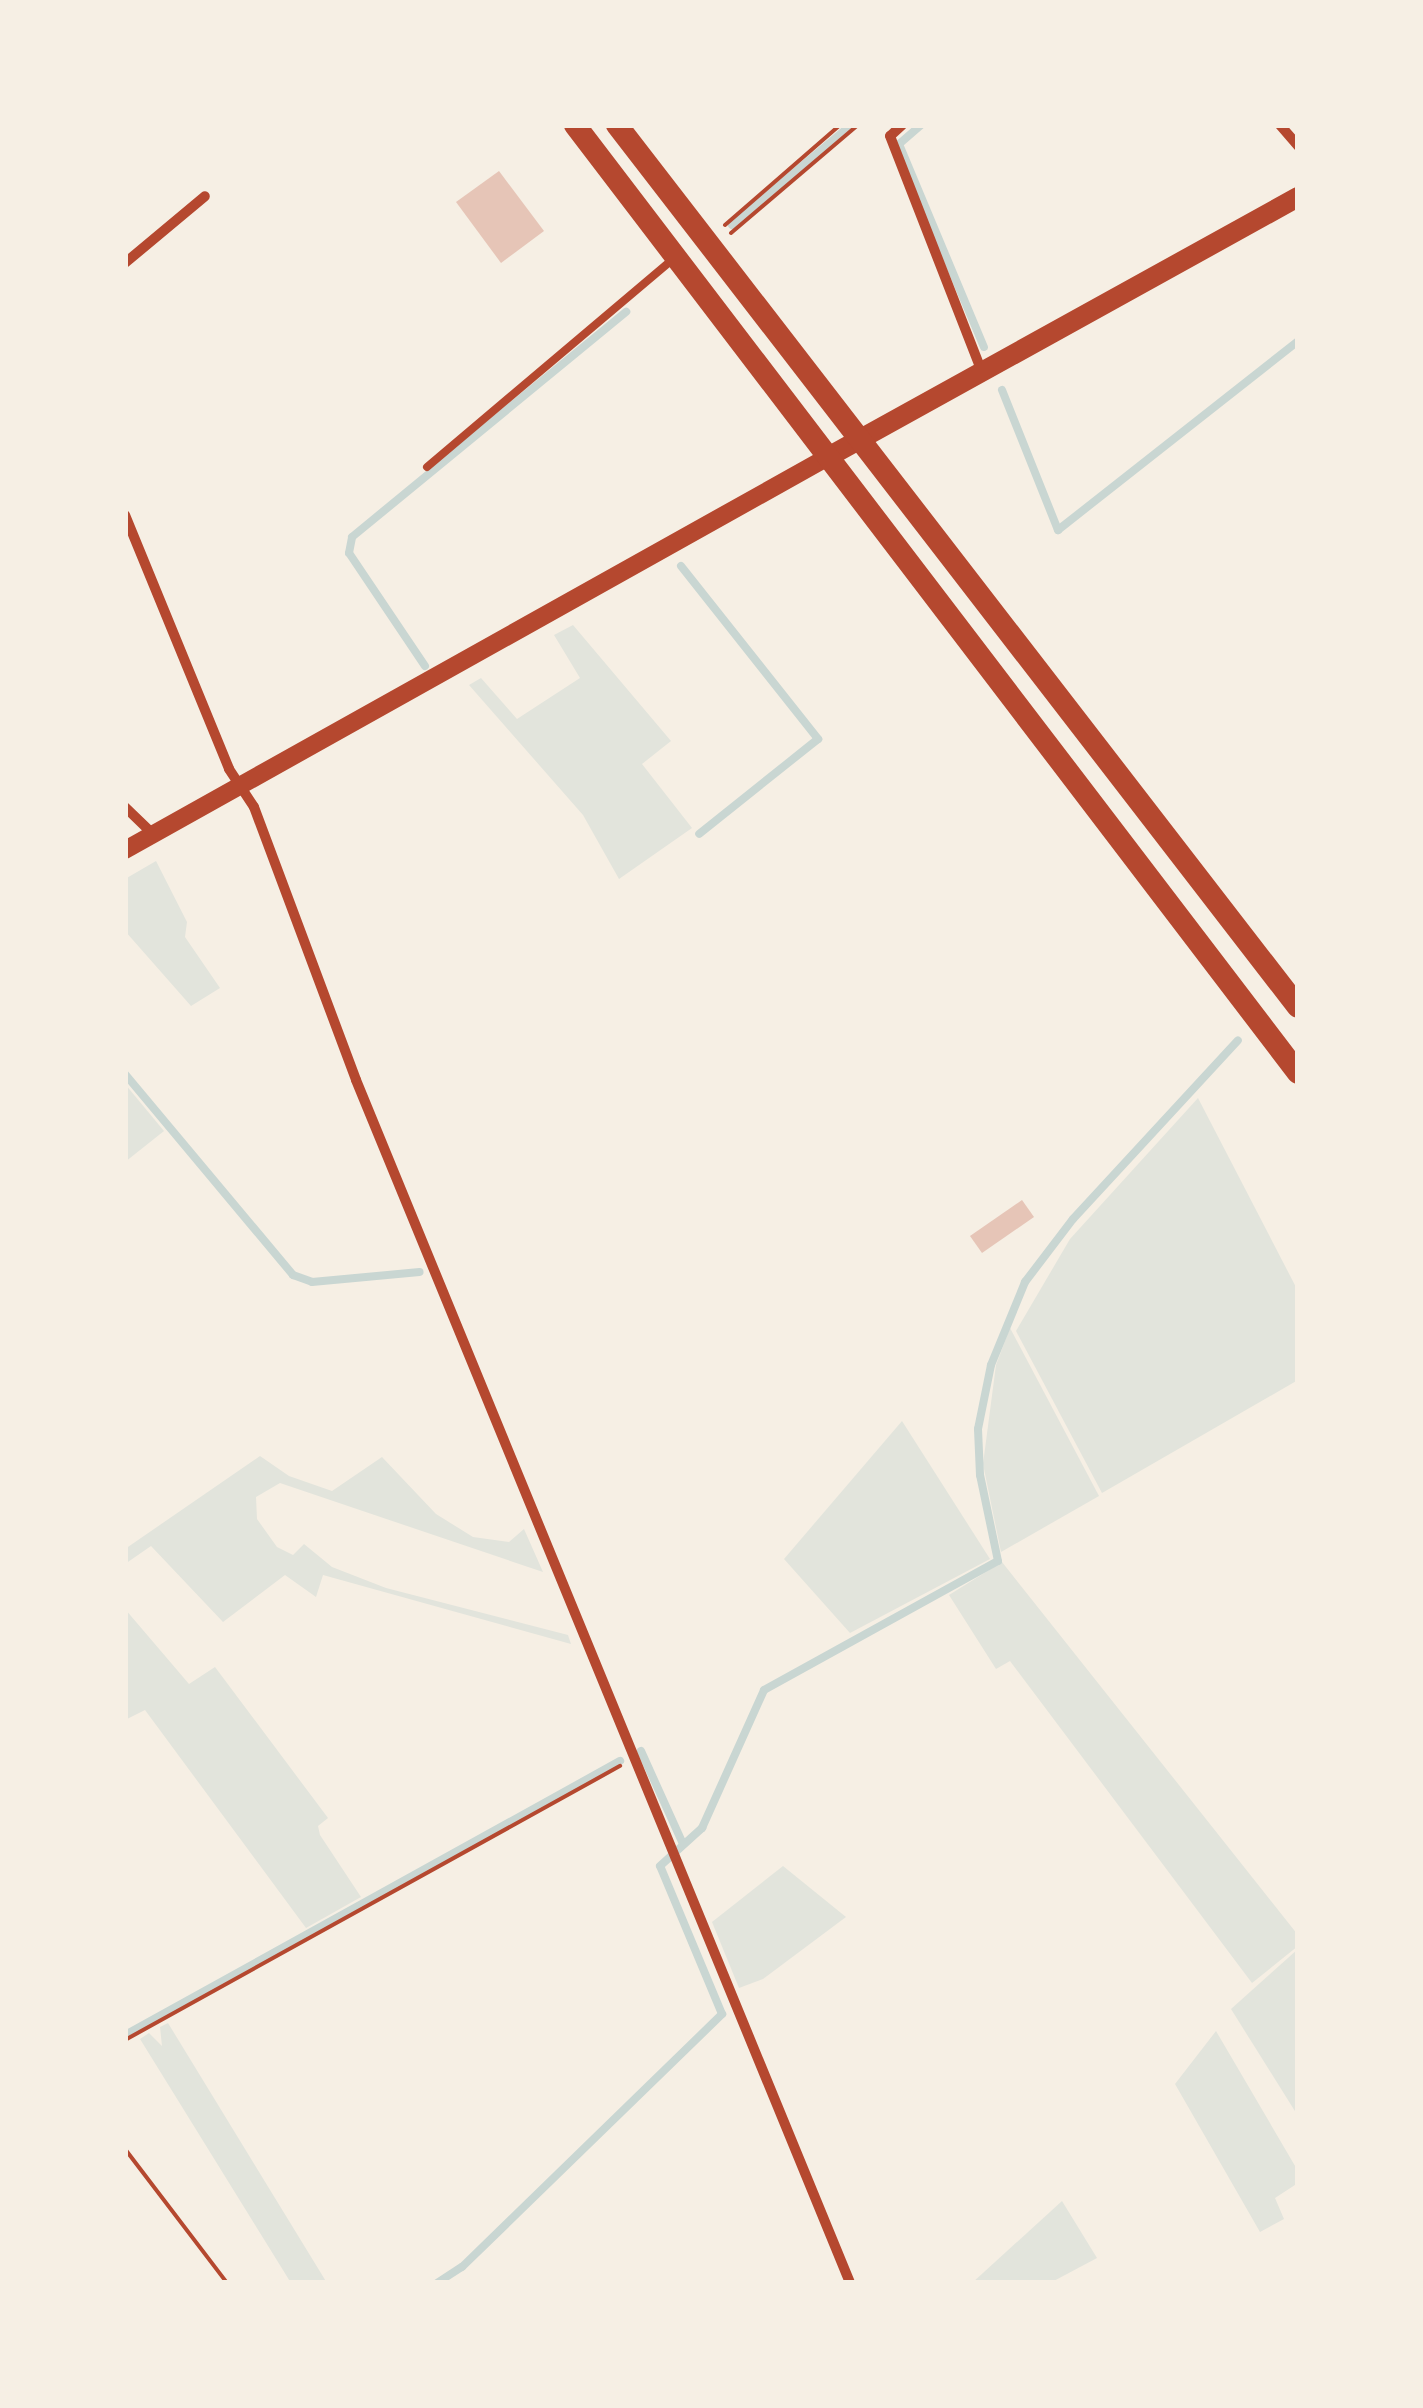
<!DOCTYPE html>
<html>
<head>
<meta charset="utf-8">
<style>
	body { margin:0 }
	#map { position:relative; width:1423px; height:2408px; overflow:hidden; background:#f6efe4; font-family:Cabin,sans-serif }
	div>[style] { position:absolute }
	.green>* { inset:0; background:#e2e4dc }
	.stream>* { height:8px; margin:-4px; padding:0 4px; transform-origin:4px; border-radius:4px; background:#c9d6d2 }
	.building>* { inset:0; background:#e6c5b7 }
	.path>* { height:4px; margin:-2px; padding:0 2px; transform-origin:2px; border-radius:2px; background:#b5482f }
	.service>* { height:8px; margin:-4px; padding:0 4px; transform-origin:4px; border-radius:4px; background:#b5482f }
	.minor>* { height:10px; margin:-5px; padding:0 5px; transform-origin:5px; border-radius:5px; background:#b5482f }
	.tertiary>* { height:18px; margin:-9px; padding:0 9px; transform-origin:9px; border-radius:9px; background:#b5482f }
	.secondary>* { height:20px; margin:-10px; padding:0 10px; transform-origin:10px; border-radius:10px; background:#b5482f }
	.primary>* { height:22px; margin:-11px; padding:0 11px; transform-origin:11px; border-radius:11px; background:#b5482f }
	span { translate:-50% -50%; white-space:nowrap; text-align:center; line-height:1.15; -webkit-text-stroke:8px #f6efe4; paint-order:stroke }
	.frame { position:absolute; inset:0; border:128px solid #f6efe4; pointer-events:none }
</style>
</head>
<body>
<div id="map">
	<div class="green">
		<div style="clip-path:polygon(573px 625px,671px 741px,642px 764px,692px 828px,619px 879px,583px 815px,469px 685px,481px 678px,517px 719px,580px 678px,554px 635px)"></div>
		<div style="clip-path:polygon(156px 861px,187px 922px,185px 937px,220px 988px,191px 1006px,125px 931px,125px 879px)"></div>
		<div style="clip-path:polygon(125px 1084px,164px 1131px,125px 1162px)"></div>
		<div style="clip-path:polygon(1198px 1098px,1298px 1291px,1298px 1380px,1102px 1493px,1016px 1331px,1070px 1239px)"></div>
		<div style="clip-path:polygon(1010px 1328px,1099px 1496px,1001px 1552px,983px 1464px,996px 1365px)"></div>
		<div style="clip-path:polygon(902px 1421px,990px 1559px,850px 1633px,784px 1559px)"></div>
		<div style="clip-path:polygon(260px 1456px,289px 1476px,332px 1491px,382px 1457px,436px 1514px,473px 1537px,509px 1542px,524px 1529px,543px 1572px,280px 1483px,256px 1497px,257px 1519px,277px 1547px,293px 1555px,304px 1544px,332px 1567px,386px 1588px,568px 1635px,571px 1644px,323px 1575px,316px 1597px,285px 1575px,223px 1622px,151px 1546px,125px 1564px,125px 1549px)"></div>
		<div style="clip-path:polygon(1002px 1562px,1298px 1935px,1298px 1946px,1252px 1983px,1010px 1661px,996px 1669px,949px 1595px)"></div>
		<div style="clip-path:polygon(125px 1609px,189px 1684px,215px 1667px,328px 1818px,318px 1826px,320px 1835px,361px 1897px,306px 1928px,145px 1710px,125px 1720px)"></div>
		<div style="clip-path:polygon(783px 1866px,846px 1917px,763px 1979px,739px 1988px,712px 1922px)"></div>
		<div style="clip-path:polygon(1298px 1949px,1298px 2116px,1231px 2009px)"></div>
		<div style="clip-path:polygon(168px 2023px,327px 2283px,291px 2283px,140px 2039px,149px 2033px,162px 2046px,160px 2027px)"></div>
		<div style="clip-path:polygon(1216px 2031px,1298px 2171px,1298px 2183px,1275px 2198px,1284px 2219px,1260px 2232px,1175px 2084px)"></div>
		<div style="clip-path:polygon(1062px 2201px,1097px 2258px,1050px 2283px,972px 2283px)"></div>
	</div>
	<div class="stream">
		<div style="left:921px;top:125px;width:29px;rotate:139deg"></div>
		<div style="left:899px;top:144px;width:220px;rotate:67.3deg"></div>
		<div style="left:732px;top:225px;width:155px;rotate:-40deg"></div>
		<div style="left:1002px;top:390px;width:151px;rotate:68.2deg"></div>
		<div style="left:1058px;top:530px;width:305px;rotate:-38.2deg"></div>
		<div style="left:681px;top:566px;width:221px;rotate:51.6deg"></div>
		<div style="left:818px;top:739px;width:152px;rotate:141.4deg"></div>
		<div style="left:425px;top:666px;width:136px;rotate:-123.9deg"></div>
		<div style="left:349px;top:553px;width:16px;rotate:-79deg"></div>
		<div style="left:352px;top:537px;width:355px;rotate:-39.4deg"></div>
		<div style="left:125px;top:1074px;width:262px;rotate:50.1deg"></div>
		<div style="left:293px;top:1275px;width:20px;rotate:20deg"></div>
		<div style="left:312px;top:1282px;width:108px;rotate:-5.3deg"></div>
		<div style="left:641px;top:1751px;width:100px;rotate:65.7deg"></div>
		<div style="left:125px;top:2035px;width:566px;rotate:-28.97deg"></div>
		<div style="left:437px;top:2283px;width:30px;rotate:-33deg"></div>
		<div style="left:462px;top:2267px;width:363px;rotate:-44.2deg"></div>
		<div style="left:722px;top:2014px;width:160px;rotate:-112.7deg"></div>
		<div style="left:660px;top:1866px;width:57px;rotate:-42.1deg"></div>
		<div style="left:702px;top:1828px;width:151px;rotate:-65.8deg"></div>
		<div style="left:764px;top:1690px;width:267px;rotate:-28.9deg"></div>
		<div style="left:998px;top:1561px;width:88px;rotate:-101.8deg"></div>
		<div style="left:980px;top:1475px;width:46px;rotate:-92.5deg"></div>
		<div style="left:978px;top:1429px;width:65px;rotate:-78.5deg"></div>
		<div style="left:991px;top:1365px;width:90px;rotate:-67.7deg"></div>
		<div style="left:1025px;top:1282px;width:79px;rotate:-52.7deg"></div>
		<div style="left:1073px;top:1219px;width:243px;rotate:-47.3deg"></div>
	</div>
	<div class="building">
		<div style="clip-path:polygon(499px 171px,544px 231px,501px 263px,456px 202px)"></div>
		<div style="clip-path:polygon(1022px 1200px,1034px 1217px,982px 1253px,970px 1236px)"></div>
	</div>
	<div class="path">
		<div style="left:725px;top:225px;width:152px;rotate:-41deg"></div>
		<div style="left:731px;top:233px;width:167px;rotate:-40.4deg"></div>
		<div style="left:125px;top:2040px;width:566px;rotate:-28.97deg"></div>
		<div style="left:125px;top:2149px;width:168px;rotate:52.7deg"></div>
	</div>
	<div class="service">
		<div style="left:427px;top:467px;width:322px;rotate:-40.2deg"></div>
	</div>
	<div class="minor">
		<div style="left:902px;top:125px;width:16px;rotate:137deg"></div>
		<div style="left:890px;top:136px;width:253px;rotate:68.7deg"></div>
		<div style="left:1280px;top:125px;width:28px;rotate:49deg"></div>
		<div style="left:125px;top:263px;width:104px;rotate:-39.9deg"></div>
		<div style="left:125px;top:515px;width:274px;rotate:67.7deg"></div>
		<div style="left:229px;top:769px;width:45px;rotate:56.7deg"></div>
		<div style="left:254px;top:807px;width:291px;rotate:69.5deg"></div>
		<div style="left:356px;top:1080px;width:1300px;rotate:67.67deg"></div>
		<div style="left:125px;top:807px;width:39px;rotate:44deg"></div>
	</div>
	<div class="tertiary">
		<div style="left:125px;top:850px;width:805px;rotate:-29.21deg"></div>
	</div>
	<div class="secondary">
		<div style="left:828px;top:457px;width:537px;rotate:-28.95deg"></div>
	</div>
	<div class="primary">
		<div style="left:575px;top:125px;width:1192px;rotate:52.67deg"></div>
		<div style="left:617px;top:125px;width:1114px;rotate:52.33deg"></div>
	</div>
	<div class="frame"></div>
</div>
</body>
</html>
